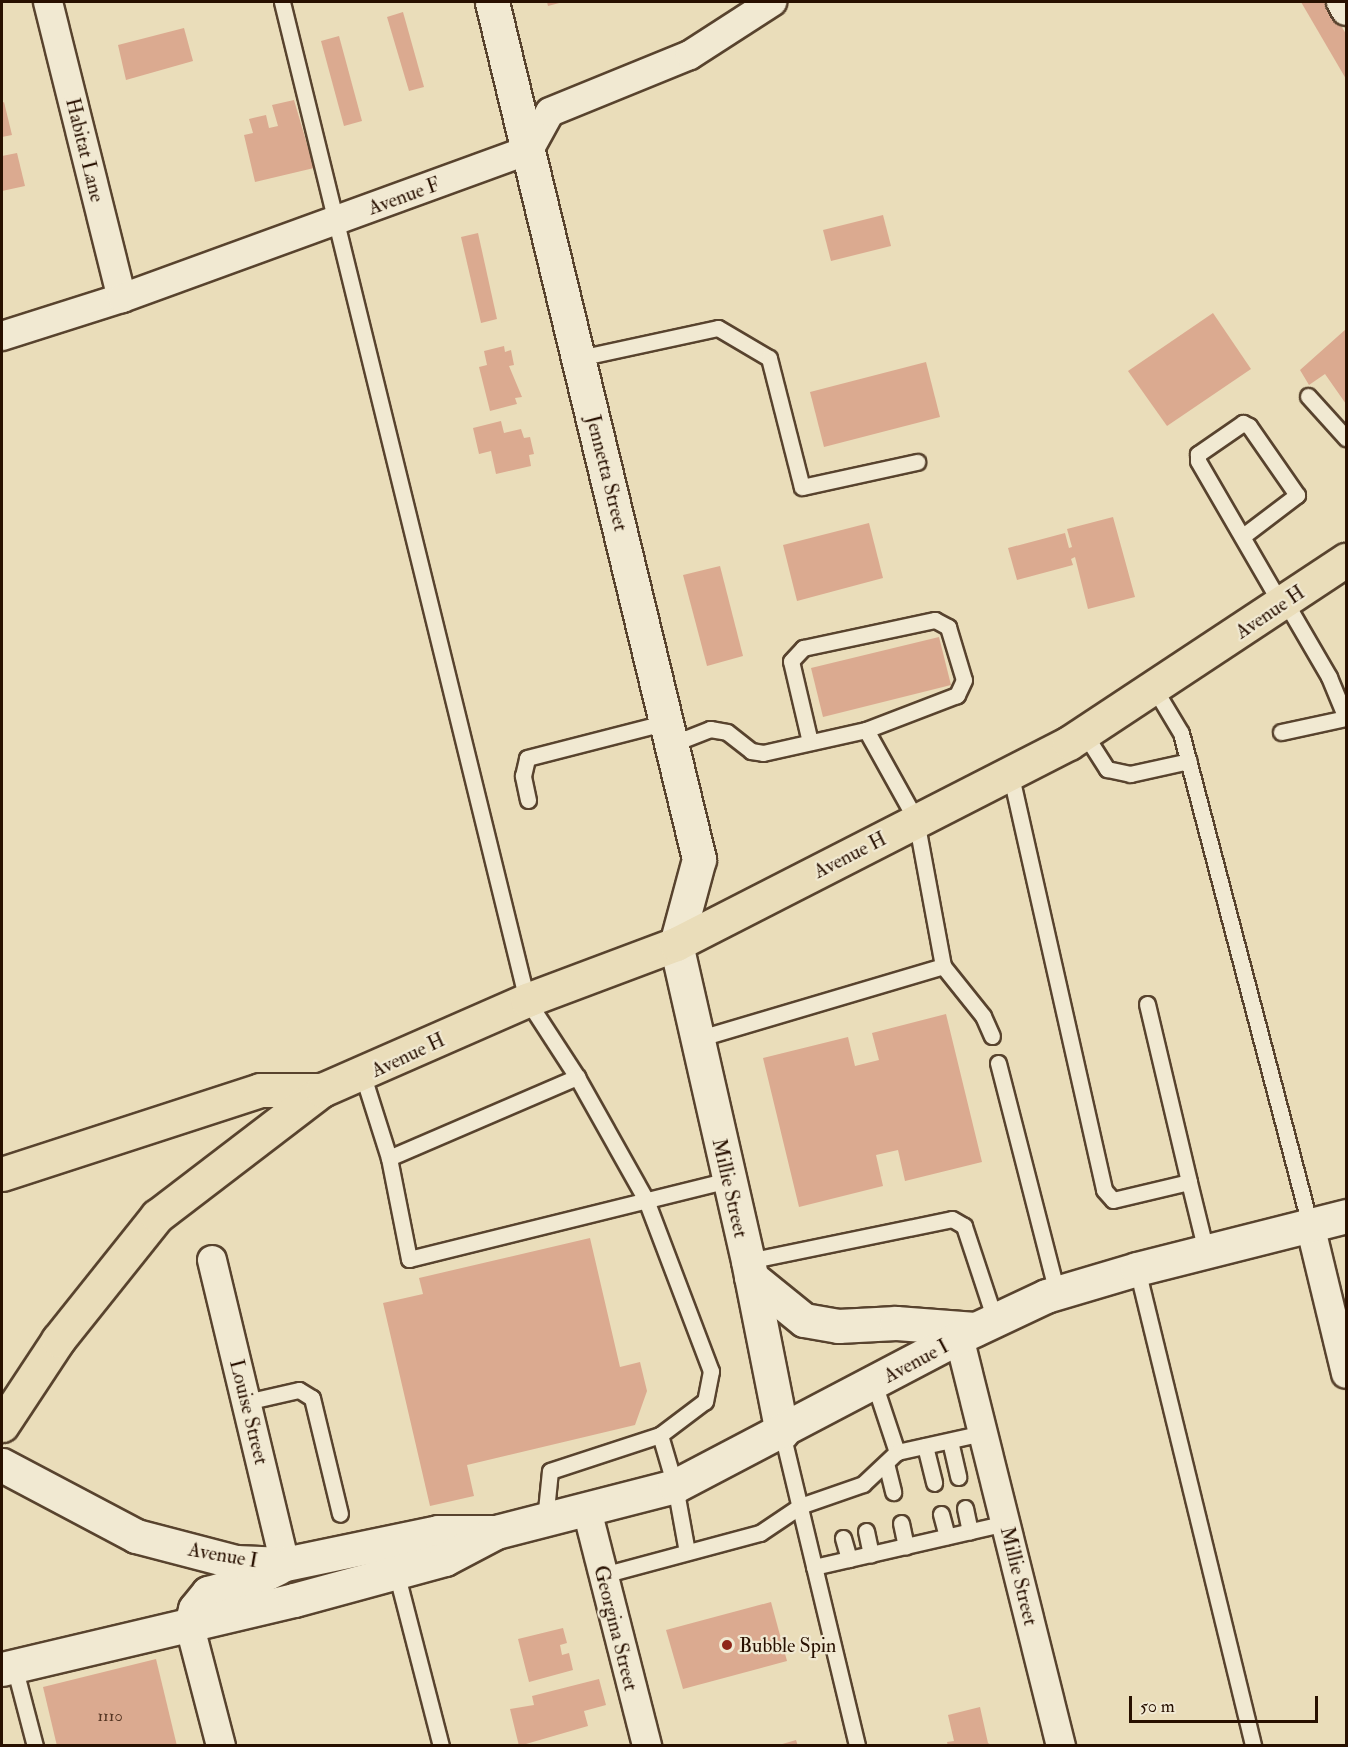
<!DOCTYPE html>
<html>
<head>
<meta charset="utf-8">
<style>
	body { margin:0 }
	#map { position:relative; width:1348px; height:1747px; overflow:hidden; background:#eaddba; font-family:"IM FELL Double Pica",serif }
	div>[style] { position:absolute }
	.building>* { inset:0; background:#dbaa90 }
	.roads { filter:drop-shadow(2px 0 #58432e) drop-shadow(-2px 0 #58432e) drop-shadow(0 2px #58432e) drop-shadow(0 -2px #58432e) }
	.lane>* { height:15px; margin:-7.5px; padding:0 7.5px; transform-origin:7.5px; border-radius:7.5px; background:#f1e9d2 }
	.street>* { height:28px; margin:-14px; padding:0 14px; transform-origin:14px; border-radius:14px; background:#f1e9d2 }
	.secondary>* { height:33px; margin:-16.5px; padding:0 16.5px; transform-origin:16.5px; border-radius:16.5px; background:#f1e9d2 }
	.primary>* { height:33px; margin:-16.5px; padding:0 16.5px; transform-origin:16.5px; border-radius:16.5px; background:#eaddba }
	.dots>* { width:16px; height:16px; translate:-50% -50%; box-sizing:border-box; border:3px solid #f1e9d2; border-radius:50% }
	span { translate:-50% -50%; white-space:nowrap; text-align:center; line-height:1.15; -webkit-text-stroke:4.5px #f1e9d2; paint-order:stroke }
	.number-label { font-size:16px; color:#553624 }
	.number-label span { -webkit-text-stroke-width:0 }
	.street-label { font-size:20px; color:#281000 }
	.poi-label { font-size:20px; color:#281000 }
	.left { translate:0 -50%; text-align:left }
	.frame { position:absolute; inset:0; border:3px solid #281000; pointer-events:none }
	.scale { position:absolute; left:1129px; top:1696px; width:189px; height:27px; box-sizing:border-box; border:3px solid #281000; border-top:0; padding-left:8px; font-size:18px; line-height:21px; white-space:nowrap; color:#281000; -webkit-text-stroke:4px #f1e9d2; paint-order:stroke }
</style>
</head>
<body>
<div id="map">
	<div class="building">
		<div style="clip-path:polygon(547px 2px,563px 2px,548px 6px)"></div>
		<div style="clip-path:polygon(1301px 2px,1327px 2px,1346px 34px,1346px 79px)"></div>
		<div style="clip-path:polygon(403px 12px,424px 87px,409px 91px,387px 17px)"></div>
		<div style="clip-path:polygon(184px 28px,193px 61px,126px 80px,118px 45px)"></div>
		<div style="clip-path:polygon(339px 36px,362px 121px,344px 126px,321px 41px)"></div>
		<div style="clip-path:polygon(294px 100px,314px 168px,255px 182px,244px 135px,253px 133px,249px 119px,266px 115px,269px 128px,278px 126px,272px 105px)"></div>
		<div style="clip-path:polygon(4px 102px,12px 135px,2px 137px,2px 103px)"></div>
		<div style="clip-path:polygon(17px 153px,25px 186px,2px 191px,2px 156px)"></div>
		<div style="clip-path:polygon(883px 215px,891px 246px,831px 261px,823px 230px)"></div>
		<div style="clip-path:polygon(478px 233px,497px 319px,481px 323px,461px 237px)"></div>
		<div style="clip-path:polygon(1213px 313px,1251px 369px,1167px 426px,1128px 371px)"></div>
		<div style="clip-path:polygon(1346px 329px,1346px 404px,1325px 374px,1309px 385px,1300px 370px)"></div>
		<div style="clip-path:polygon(504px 346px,505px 352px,511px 350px,514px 365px,509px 366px,522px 397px,515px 398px,517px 404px,490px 411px,479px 367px,487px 365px,484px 351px)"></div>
		<div style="clip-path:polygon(926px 362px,940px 417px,824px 447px,810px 392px)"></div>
		<div style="clip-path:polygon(501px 421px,504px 433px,521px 429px,524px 438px,530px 437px,534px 454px,529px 455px,531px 466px,496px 474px,491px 451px,479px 454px,473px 428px)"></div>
		<div style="clip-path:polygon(1113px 517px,1135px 597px,1088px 609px,1075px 557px,1071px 559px,1073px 565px,1017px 580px,1008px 548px,1065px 533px,1069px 548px,1072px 547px,1067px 529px)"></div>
		<div style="clip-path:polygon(869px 523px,883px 578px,797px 601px,783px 545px)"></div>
		<div style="clip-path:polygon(720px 566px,743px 656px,707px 666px,683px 575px)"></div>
		<div style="clip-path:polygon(939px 637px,951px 685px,823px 717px,811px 668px)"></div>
		<div style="clip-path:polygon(946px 1014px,982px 1162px,905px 1181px,898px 1150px,876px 1155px,883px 1186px,799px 1207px,763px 1058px,848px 1037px,855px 1066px,879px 1060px,872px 1033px)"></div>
		<div style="clip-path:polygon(590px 1238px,620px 1367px,640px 1362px,647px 1391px,635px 1425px,467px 1465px,474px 1496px,430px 1506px,383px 1303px,423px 1294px,419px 1278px)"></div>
		<div style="clip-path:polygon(771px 1602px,787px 1661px,683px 1689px,666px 1630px)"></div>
		<div style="clip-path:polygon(563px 1628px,567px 1643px,560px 1645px,562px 1655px,569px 1653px,573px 1670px,529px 1682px,518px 1639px)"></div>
		<div style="clip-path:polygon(156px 1659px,177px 1746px,57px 1746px,43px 1687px)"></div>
		<div style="clip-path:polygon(599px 1679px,606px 1705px,584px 1711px,588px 1726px,519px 1746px,510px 1709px,534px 1705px,532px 1696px)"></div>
		<div style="clip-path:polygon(980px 1707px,988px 1743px,993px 1746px,948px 1746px,947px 1742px,954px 1741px,948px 1715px)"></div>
		<div style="clip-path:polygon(796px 1740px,798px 1746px,779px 1746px,779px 1745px)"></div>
	</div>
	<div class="roads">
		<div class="lane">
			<div style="left:282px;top:2px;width:1028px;rotate:76.21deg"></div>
			<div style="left:527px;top:1000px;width:92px;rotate:57deg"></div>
			<div style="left:577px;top:1077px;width:141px;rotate:60.7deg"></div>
			<div style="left:646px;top:1200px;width:183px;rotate:69.2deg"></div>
			<div style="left:711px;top:1371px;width:31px;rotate:101deg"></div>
			<div style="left:705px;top:1401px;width:56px;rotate:142.9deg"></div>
			<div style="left:660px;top:1435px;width:53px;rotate:73.6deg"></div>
			<div style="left:675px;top:1486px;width:67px;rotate:79.7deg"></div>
			<div style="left:579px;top:358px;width:142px;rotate:-12.2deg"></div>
			<div style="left:718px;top:328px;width:59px;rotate:30.5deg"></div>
			<div style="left:769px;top:358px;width:133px;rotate:75.7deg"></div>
			<div style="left:802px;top:487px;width:118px;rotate:-12.3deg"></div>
			<div style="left:1308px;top:396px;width:57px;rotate:47.9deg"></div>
			<div style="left:1243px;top:536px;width:68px;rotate:-37.2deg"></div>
			<div style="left:1297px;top:495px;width:84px;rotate:-124.8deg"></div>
			<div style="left:1249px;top:426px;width:7px;rotate:-153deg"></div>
			<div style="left:1243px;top:423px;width:55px;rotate:145.4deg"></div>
			<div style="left:1198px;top:454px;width:7px;rotate:90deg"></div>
			<div style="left:1198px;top:461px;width:168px;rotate:59.9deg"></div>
			<div style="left:1286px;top:603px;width:86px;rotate:59.8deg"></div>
			<div style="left:1329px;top:677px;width:44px;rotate:67.5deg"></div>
			<div style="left:1154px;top:688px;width:52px;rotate:59deg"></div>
			<div style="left:1181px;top:733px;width:509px;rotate:75.31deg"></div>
			<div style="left:1281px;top:732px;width:66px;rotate:-12.2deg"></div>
			<div style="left:1084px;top:733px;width:43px;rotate:57.4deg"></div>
			<div style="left:1107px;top:769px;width:24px;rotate:12deg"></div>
			<div style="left:1130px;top:774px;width:60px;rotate:-12.4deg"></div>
			<div style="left:810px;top:742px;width:83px;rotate:-103.2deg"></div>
			<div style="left:791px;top:661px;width:18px;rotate:-47deg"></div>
			<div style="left:803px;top:648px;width:135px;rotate:-12deg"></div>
			<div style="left:935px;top:620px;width:15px;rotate:28deg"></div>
			<div style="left:948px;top:627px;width:55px;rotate:73.2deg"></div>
			<div style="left:964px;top:680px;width:17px;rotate:115deg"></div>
			<div style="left:957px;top:695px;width:97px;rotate:159deg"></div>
			<div style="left:672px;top:744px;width:41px;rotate:-21.5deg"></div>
			<div style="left:710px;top:729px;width:17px;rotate:10deg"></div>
			<div style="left:727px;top:732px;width:31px;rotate:38deg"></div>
			<div style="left:751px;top:751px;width:12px;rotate:9deg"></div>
			<div style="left:763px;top:753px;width:106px;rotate:-12.6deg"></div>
			<div style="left:866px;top:730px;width:103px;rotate:60.9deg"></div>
			<div style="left:916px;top:820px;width:148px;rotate:79.5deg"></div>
			<div style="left:943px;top:966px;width:64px;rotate:51.3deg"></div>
			<div style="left:983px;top:1016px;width:22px;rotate:66deg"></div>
			<div style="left:1010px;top:772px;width:428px;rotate:77.3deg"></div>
			<div style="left:1104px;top:1190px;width:13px;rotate:48deg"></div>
			<div style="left:1113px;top:1200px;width:78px;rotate:-13.3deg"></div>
			<div style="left:1189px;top:1182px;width:71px;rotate:76.2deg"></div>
			<div style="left:528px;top:800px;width:25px;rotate:-102deg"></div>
			<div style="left:523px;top:776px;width:18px;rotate:-77deg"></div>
			<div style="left:527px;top:758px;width:145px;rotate:-14.4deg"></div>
			<div style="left:1147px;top:1004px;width:183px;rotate:76.7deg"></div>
			<div style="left:697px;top:1039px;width:257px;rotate:-16.5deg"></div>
			<div style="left:998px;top:1063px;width:237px;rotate:75.6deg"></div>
			<div style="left:363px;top:1076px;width:86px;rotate:72.4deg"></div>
			<div style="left:389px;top:1158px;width:103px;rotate:78.8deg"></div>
			<div style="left:409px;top:1259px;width:329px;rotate:-13.9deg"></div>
			<div style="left:389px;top:1158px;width:205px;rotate:-23.3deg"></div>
			<div style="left:748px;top:1261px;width:208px;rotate:-11.6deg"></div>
			<div style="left:952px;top:1219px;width:14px;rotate:30deg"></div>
			<div style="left:964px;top:1226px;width:99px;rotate:71.7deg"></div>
			<div style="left:1137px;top:1269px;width:491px;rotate:76.3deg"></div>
			<div style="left:874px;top:1383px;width:73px;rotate:71.6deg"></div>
			<div style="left:897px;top:1452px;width:88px;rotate:-12.5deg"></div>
			<div style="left:246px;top:1402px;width:54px;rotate:-12.8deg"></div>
			<div style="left:299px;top:1390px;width:15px;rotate:32deg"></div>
			<div style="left:312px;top:1398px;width:119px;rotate:76.4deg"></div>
			<div style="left:782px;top:1433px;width:322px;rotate:76.5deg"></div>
			<div style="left:950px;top:1441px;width:37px;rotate:77deg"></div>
			<div style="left:925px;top:1446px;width:38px;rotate:76deg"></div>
			<div style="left:886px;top:1463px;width:30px;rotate:76deg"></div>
			<div style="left:965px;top:1508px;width:24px;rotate:78deg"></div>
			<div style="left:941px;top:1514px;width:23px;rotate:75deg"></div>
			<div style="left:545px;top:1520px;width:49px;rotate:-84.2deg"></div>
			<div style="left:550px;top:1471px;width:116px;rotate:-18.1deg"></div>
			<div style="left:901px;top:1523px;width:24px;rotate:78deg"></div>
			<div style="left:866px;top:1531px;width:24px;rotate:78deg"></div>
			<div style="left:843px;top:1538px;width:22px;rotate:74deg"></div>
			<div style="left:814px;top:1567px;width:197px;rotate:-12.9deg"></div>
			<div style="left:396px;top:1572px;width:180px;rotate:75.5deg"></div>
			<div style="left:603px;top:1575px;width:163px;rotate:-15deg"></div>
			<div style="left:760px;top:1533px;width:48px;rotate:-34deg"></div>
			<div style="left:800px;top:1506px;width:67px;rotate:-19.2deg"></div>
			<div style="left:863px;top:1484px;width:47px;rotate:-43.3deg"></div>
			<div style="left:14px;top:1666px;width:83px;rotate:75.3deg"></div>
		</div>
		<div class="street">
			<div style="left:48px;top:2px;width:305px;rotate:76deg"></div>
			<div style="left:1341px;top:2px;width:10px;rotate:61deg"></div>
			<div style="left:2px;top:336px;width:126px;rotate:-17.6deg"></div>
			<div style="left:122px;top:298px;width:433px;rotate:-20deg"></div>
			<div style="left:529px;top:150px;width:43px;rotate:-61.1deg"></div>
			<div style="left:550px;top:112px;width:151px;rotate:-22.2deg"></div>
			<div style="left:690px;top:55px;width:98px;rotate:-32.9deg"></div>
			<div style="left:1310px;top:1225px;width:153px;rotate:76.4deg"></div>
			<div style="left:212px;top:1260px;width:313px;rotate:76.5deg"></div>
			<div style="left:959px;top:1337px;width:422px;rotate:76deg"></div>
			<div style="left:587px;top:1510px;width:244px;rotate:75.7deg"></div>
			<div style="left:190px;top:1627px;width:123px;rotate:75.4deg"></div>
		</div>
		<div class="secondary">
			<div style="left:492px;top:2px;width:882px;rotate:76.42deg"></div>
			<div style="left:699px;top:859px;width:88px;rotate:105.1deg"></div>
			<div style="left:676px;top:944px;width:325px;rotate:77.2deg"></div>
			<div style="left:748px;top:1261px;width:175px;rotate:78.8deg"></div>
			<div style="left:751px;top:1277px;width:68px;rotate:39.1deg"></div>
			<div style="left:804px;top:1320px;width:35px;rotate:10deg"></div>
			<div style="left:838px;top:1326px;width:58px;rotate:-3deg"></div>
			<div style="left:896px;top:1323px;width:79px;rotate:4.3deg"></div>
			<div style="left:2px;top:1465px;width:152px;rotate:27.9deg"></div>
			<div style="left:136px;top:1536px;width:103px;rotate:14.6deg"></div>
			<div style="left:236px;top:1562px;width:49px;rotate:2.3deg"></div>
			<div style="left:285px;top:1564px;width:156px;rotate:-11.8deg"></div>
			<div style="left:438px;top:1532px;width:53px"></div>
			<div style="left:190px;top:1627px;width:19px;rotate:-74deg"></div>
			<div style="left:195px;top:1609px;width:21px;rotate:-51deg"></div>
			<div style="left:208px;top:1593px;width:47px;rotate:-16.1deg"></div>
			<div style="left:253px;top:1580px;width:28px;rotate:-26deg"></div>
			<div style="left:2px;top:1669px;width:300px;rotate:-13.3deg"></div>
			<div style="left:294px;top:1600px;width:156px;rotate:-15.2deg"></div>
			<div style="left:445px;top:1559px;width:58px;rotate:-27.9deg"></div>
			<div style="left:496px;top:1532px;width:185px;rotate:-14.4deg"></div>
			<div style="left:675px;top:1486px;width:321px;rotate:-27.7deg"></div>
			<div style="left:959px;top:1337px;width:96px;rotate:-25.2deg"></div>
			<div style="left:1046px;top:1296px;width:95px;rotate:-16.5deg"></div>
			<div style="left:1137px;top:1269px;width:216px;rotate:-14.2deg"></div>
		</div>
		<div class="primary">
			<div style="left:2px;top:1174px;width:271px;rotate:-18deg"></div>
			<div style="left:260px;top:1090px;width:62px"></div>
			<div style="left:2px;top:1425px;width:102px;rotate:-56.6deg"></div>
			<div style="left:58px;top:1340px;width:159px;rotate:-51.4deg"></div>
			<div style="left:157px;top:1216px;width:208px;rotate:-37.4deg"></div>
			<div style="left:322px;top:1090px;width:224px;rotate:-23.7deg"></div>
			<div style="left:527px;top:1000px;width:159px;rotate:-20.6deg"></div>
			<div style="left:676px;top:944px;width:441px;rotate:-27.1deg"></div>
			<div style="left:1069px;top:743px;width:332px;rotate:-33.5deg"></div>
		</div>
	</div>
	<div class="dots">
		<div style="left:727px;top:1645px;background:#8f2418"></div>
	</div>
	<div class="number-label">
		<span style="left:110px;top:1716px">1110</span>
	</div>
	<div class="street-label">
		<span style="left:85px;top:150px;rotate:76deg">Habitat Lane</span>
		<span style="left:404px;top:196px;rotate:-20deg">Avenue F</span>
		<span style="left:607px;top:473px;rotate:76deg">Jennetta Street</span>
		<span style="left:1270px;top:612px;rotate:-34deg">Avenue H</span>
		<span style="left:850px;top:855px;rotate:-27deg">Avenue H</span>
		<span style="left:408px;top:1055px;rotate:-25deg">Avenue H</span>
		<span style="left:730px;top:1188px;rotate:77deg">Millie Street</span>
		<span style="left:916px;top:1361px;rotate:-28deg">Avenue I</span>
		<span style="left:249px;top:1412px;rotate:76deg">Louise Street</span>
		<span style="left:223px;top:1555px;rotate:10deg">Avenue I</span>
		<span style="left:1019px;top:1576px;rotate:76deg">Millie Street</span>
		<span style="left:616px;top:1628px;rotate:76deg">Georgina Street</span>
	</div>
	<div class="poi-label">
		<span class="left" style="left:739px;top:1645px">Bubble Spin</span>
	</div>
	<div class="frame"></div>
	<div class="scale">50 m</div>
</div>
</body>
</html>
